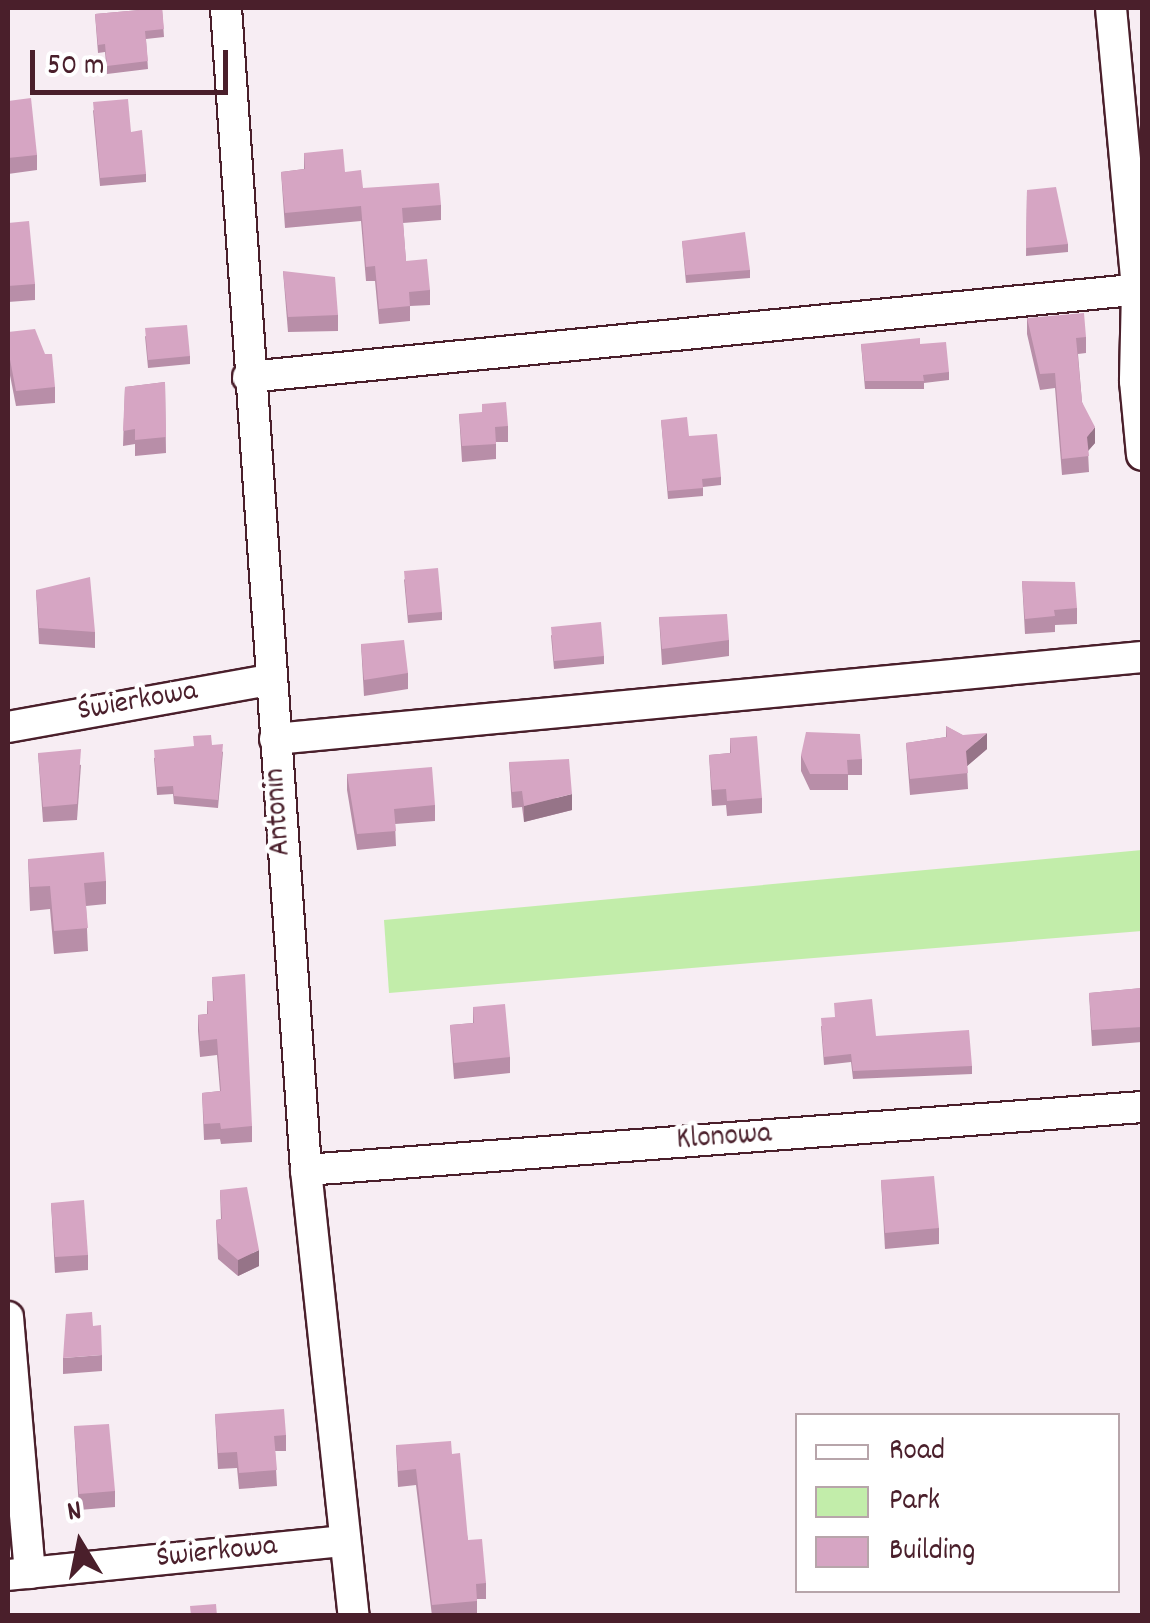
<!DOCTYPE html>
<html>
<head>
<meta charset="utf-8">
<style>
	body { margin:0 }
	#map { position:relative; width:1150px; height:1623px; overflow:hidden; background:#f7edf3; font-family:Dekko,sans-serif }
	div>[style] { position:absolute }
	.green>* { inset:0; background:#c2edaa }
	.roads { filter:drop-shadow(2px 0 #4a1f2b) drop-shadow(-2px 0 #4a1f2b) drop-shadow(0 2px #4a1f2b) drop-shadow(0 -2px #4a1f2b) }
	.minor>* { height:30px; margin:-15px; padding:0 15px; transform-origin:15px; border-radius:15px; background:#fff }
	.wall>* { inset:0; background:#b88ea8 }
	.shaded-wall>* { inset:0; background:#967488 }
	.building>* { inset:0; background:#d6a5c3 }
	span { translate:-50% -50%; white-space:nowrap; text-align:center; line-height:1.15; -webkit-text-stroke:9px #fff; paint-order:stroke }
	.street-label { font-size:30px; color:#4a1f2b }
	.frame { position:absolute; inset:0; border:10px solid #4a1f2b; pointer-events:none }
	.legend { position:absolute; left:795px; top:1413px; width:325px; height:180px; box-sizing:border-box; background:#fff; border:2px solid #b7a5aa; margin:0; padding:12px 18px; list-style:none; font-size:30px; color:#4a1f2b }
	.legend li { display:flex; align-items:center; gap:20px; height:50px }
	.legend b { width:50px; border:2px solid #b7a5aa }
	.north { position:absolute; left:30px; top:1493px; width:100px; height:100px; -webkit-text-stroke:8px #fff; paint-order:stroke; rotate:350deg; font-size:28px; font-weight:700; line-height:40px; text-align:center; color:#4a1f2b }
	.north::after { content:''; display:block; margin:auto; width:35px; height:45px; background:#4a1f2b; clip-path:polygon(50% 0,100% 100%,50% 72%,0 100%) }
	.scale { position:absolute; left:30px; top:50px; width:198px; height:45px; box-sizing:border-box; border:5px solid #4a1f2b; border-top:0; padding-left:12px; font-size:30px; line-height:35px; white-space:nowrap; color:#4a1f2b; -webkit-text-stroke:8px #fff; paint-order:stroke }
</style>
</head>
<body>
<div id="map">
	<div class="green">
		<div style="clip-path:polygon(1142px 850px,1142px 931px,389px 993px,384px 920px)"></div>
	</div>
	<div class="roads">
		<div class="minor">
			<div style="left:226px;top:8px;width:1165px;rotate:86.06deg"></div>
			<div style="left:306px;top:1170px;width:449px;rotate:83.9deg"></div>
			<div style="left:1111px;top:8px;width:283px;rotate:84.7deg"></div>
			<div style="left:1137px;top:290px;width:91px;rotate:91.3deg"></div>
			<div style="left:1135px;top:381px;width:74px;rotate:84.6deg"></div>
			<div style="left:248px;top:377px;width:898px;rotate:-5.62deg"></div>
			<div style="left:8px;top:727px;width:265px;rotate:-10.2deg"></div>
			<div style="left:275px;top:739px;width:871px;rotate:-5.4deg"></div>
			<div style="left:306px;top:1170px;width:838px;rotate:-4.31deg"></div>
			<div style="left:8px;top:1317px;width:257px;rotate:85.1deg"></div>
			<div style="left:8px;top:1575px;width:338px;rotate:-5.8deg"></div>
		</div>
	</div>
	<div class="wall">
		<div style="clip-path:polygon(162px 8px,164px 37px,146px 39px,148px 69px,107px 74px,105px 52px,98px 53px,95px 14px)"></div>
		<div style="clip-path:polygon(8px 101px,37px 155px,37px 170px,8px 174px)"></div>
		<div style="clip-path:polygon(93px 110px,131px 132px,146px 174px,146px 182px,100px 186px)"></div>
		<div style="clip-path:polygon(304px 153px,345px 172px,363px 188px,441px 205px,441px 220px,403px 223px,406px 261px,430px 290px,430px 305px,410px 306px,410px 321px,379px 324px,375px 281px,366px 281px,361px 221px,285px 228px,281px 172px,304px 169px)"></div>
		<div style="clip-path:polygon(1027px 190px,1068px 244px,1068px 252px,1026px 256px)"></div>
		<div style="clip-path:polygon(8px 223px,35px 284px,35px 300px,8px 302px)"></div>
		<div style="clip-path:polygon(682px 241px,750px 270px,750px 278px,686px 283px)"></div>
		<div style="clip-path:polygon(283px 271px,338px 315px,338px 331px,288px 332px)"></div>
		<div style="clip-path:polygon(1027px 318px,1086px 337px,1086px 353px,1078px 354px,1082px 402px,1095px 443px,1088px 451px,1089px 472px,1062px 475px,1055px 388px,1040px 390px,1027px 334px)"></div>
		<div style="clip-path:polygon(8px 332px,55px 387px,55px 403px,16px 406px,8px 365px)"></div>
		<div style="clip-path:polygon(145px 336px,190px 356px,190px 364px,148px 368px)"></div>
		<div style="clip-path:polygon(861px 344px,920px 344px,949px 372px,949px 380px,924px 383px,924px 389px,865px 389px)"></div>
		<div style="clip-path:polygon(165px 382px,166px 453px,135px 456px,135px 444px,123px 446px,125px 387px)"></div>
		<div style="clip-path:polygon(459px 414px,508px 426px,508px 442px,496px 442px,496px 459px,462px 462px)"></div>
		<div style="clip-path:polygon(661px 420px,689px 436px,721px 477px,721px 485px,703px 487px,703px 496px,668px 499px)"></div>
		<div style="clip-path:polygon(404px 579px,442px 612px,442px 620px,408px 623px)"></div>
		<div style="clip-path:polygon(1022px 581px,1077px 608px,1077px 624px,1055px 625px,1055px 632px,1025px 634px)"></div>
		<div style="clip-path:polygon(36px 590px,95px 632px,95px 648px,39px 644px)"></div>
		<div style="clip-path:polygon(659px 617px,729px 640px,729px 656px,662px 665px)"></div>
		<div style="clip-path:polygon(551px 635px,604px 656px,604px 664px,554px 669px)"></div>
		<div style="clip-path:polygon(361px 644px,408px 673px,408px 689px,364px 696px)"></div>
		<div style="clip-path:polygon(946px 726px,987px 749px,967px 766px,968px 789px,910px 795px,906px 743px,946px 737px)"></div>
		<div style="clip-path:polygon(730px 738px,762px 798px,762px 813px,727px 816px,726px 805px,712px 806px,709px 755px,730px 753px)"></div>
		<div style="clip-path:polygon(212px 745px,223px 752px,218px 808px,174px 804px,173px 794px,157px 795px,154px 758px)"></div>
		<div style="clip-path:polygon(38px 753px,81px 765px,77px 820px,43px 822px)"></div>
		<div style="clip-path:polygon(801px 755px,862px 759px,862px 775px,848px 775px,848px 790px,810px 790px,801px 771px)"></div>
		<div style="clip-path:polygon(509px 762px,572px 810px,524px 822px,522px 807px,512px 808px)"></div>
		<div style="clip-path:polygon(347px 774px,435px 805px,435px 821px,395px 824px,396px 846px,357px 850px,347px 790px)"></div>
		<div style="clip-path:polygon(28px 859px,106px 881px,106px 904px,86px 906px,88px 951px,54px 954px,50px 909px,30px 911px)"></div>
		<div style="clip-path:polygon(212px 977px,252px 1126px,252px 1142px,221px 1144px,220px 1139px,204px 1140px,202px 1093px,220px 1091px,217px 1055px,200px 1057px,198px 1031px,198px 1015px,207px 1014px,207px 1001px,213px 1001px)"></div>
		<div style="clip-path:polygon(1142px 988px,1142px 1042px,1092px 1046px,1089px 993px)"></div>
		<div style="clip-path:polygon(473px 1007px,510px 1057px,510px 1073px,454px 1079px,450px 1025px,473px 1023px)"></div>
		<div style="clip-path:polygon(821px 1026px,876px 1036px,972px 1066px,972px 1074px,853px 1079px,851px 1062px,824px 1065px)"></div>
		<div style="clip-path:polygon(881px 1180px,939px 1228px,939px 1244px,885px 1249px)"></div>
		<div style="clip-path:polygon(220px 1190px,259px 1266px,238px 1276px,218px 1259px,216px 1220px,221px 1219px)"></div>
		<div style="clip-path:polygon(51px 1203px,88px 1255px,88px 1270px,55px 1273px)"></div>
		<div style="clip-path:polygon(102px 1355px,102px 1371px,63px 1374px,63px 1358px)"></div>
		<div style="clip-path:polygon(215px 1414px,286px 1435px,286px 1451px,275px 1451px,277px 1486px,239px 1489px,237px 1468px,218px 1469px)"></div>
		<div style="clip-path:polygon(74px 1426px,115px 1491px,115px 1507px,79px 1510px)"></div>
		<div style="clip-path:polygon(396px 1445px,452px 1454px,468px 1540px,486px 1583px,486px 1599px,477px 1599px,477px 1616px,432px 1616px,416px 1485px,398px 1487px)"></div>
	</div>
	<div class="shaded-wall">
		<div style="clip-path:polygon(1095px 427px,1095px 443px,1087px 452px,1087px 437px)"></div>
		<div style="clip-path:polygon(987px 733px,987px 749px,966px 767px,966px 751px)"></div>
		<div style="clip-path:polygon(572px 794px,572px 810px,524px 822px,524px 806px)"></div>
		<div style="clip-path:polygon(259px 1250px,259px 1266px,238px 1276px,238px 1260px)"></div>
	</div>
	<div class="building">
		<div style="clip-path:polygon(162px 8px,164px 29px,145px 31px,148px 61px,107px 66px,105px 44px,98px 45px,95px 14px)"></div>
		<div style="clip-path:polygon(31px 98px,37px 155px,8px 158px,8px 101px)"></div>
		<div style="clip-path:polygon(128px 99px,131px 132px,142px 130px,146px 174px,100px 178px,93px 102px)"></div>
		<div style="clip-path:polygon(343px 149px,345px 172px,361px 170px,363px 188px,439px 183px,441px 205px,402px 208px,406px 261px,427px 259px,430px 290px,409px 292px,410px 306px,379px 309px,375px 266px,366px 267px,361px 206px,285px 213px,281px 172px,305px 169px,304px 153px)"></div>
		<div style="clip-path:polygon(1056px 187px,1068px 244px,1026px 248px,1027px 190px)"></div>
		<div style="clip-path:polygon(29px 221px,35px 284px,8px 286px,8px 223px)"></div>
		<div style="clip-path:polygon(745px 232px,750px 270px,686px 275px,682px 241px)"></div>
		<div style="clip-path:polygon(283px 271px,335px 277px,338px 315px,288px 317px)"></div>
		<div style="clip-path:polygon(1084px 313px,1086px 337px,1076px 338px,1082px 402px,1095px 427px,1087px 437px,1089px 456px,1062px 459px,1055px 373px,1040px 374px,1027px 318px)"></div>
		<div style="clip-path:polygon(187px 325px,190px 356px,148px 360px,145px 328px)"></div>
		<div style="clip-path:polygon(35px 329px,45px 354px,52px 354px,55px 387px,16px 391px,8px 349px,8px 332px)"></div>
		<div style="clip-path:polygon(920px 338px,920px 344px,946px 342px,949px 372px,923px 375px,924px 381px,865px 381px,861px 344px)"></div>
		<div style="clip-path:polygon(165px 382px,166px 437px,135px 440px,135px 429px,123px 431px,125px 387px)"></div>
		<div style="clip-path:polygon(506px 402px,508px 426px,495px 427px,496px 444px,462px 446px,459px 414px,482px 412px,482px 404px)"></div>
		<div style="clip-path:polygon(687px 417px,689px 436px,717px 434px,721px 477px,702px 479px,703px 488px,668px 491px,661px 420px)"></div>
		<div style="clip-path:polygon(438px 568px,442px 612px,408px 615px,404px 571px)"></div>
		<div style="clip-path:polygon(90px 577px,95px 632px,39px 628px,36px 590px)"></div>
		<div style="clip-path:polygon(1022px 581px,1075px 582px,1077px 608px,1054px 610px,1055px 616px,1025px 619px)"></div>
		<div style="clip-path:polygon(727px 614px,729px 640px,662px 649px,659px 617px)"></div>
		<div style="clip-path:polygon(601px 622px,604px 656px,554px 661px,551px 627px)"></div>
		<div style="clip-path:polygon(404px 640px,408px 673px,364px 680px,361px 644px)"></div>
		<div style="clip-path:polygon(946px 726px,963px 735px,987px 733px,966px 751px,968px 773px,910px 779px,906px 743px,947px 737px)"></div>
		<div style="clip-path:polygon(806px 732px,860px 734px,862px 759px,847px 760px,848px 774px,810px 774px,801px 755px)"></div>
		<div style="clip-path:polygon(211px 735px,212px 745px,223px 744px,218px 800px,174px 796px,173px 786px,157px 787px,154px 750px,194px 746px,193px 736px)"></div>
		<div style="clip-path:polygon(757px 736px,762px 798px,727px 801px,726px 789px,712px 790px,709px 755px,731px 753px,730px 738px)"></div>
		<div style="clip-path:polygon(81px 749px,77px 804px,43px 807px,38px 753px)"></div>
		<div style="clip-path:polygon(569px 759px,572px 794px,524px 806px,522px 791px,512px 792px,509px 762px)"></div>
		<div style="clip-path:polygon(432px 767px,435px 805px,394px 809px,396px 831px,357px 834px,347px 774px)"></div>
		<div style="clip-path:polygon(104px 852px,106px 881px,84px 883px,88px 928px,54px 931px,50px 886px,30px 887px,28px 859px)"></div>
		<div style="clip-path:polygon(245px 974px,252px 1126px,221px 1129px,220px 1123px,204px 1124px,202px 1093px,221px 1091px,217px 1039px,200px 1041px,198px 1015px,208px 1014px,207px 1001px,214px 1001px,212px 977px)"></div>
		<div style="clip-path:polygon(1142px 988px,1142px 1027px,1092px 1030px,1089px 993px)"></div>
		<div style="clip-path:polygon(872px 999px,876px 1036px,969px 1030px,972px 1066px,853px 1071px,851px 1054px,824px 1057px,821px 1018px,835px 1017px,834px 1003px)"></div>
		<div style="clip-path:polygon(505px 1004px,510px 1057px,454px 1063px,450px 1025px,474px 1023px,473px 1007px)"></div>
		<div style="clip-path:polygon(934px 1176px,939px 1228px,885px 1233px,881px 1180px)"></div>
		<div style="clip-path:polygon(247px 1187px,259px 1250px,238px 1260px,218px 1243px,216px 1220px,222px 1219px,220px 1190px)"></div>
		<div style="clip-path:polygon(84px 1200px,88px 1255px,55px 1257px,51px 1203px)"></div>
		<div style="clip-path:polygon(92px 1312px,93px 1326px,101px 1325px,102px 1355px,63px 1358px,66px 1314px)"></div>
		<div style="clip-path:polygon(284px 1409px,286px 1435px,274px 1436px,277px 1470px,239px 1473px,237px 1452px,218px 1453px,215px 1414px)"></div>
		<div style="clip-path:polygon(109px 1424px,115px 1491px,79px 1494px,74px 1426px)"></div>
		<div style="clip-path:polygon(451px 1441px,452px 1454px,460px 1453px,468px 1540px,482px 1539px,486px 1583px,476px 1584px,477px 1601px,432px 1605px,416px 1469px,398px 1471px,396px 1445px)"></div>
		<div style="clip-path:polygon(216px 1604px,217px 1616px,191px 1616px,190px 1606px)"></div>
	</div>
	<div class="street-label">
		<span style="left:138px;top:703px;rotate:-10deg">Świerkowa</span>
		<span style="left:280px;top:812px;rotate:-94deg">Antonin</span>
		<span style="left:724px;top:1139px;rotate:-4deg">Klonowa</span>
		<span style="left:217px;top:1554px;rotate:-6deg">Świerkowa</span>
	</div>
	<div class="frame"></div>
	<ul class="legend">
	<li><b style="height:12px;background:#fff"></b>Road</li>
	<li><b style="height:28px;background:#c2edaa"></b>Park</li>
	<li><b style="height:28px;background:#d6a5c3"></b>Building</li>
	</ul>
	<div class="north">N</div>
	<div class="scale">50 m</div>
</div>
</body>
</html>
